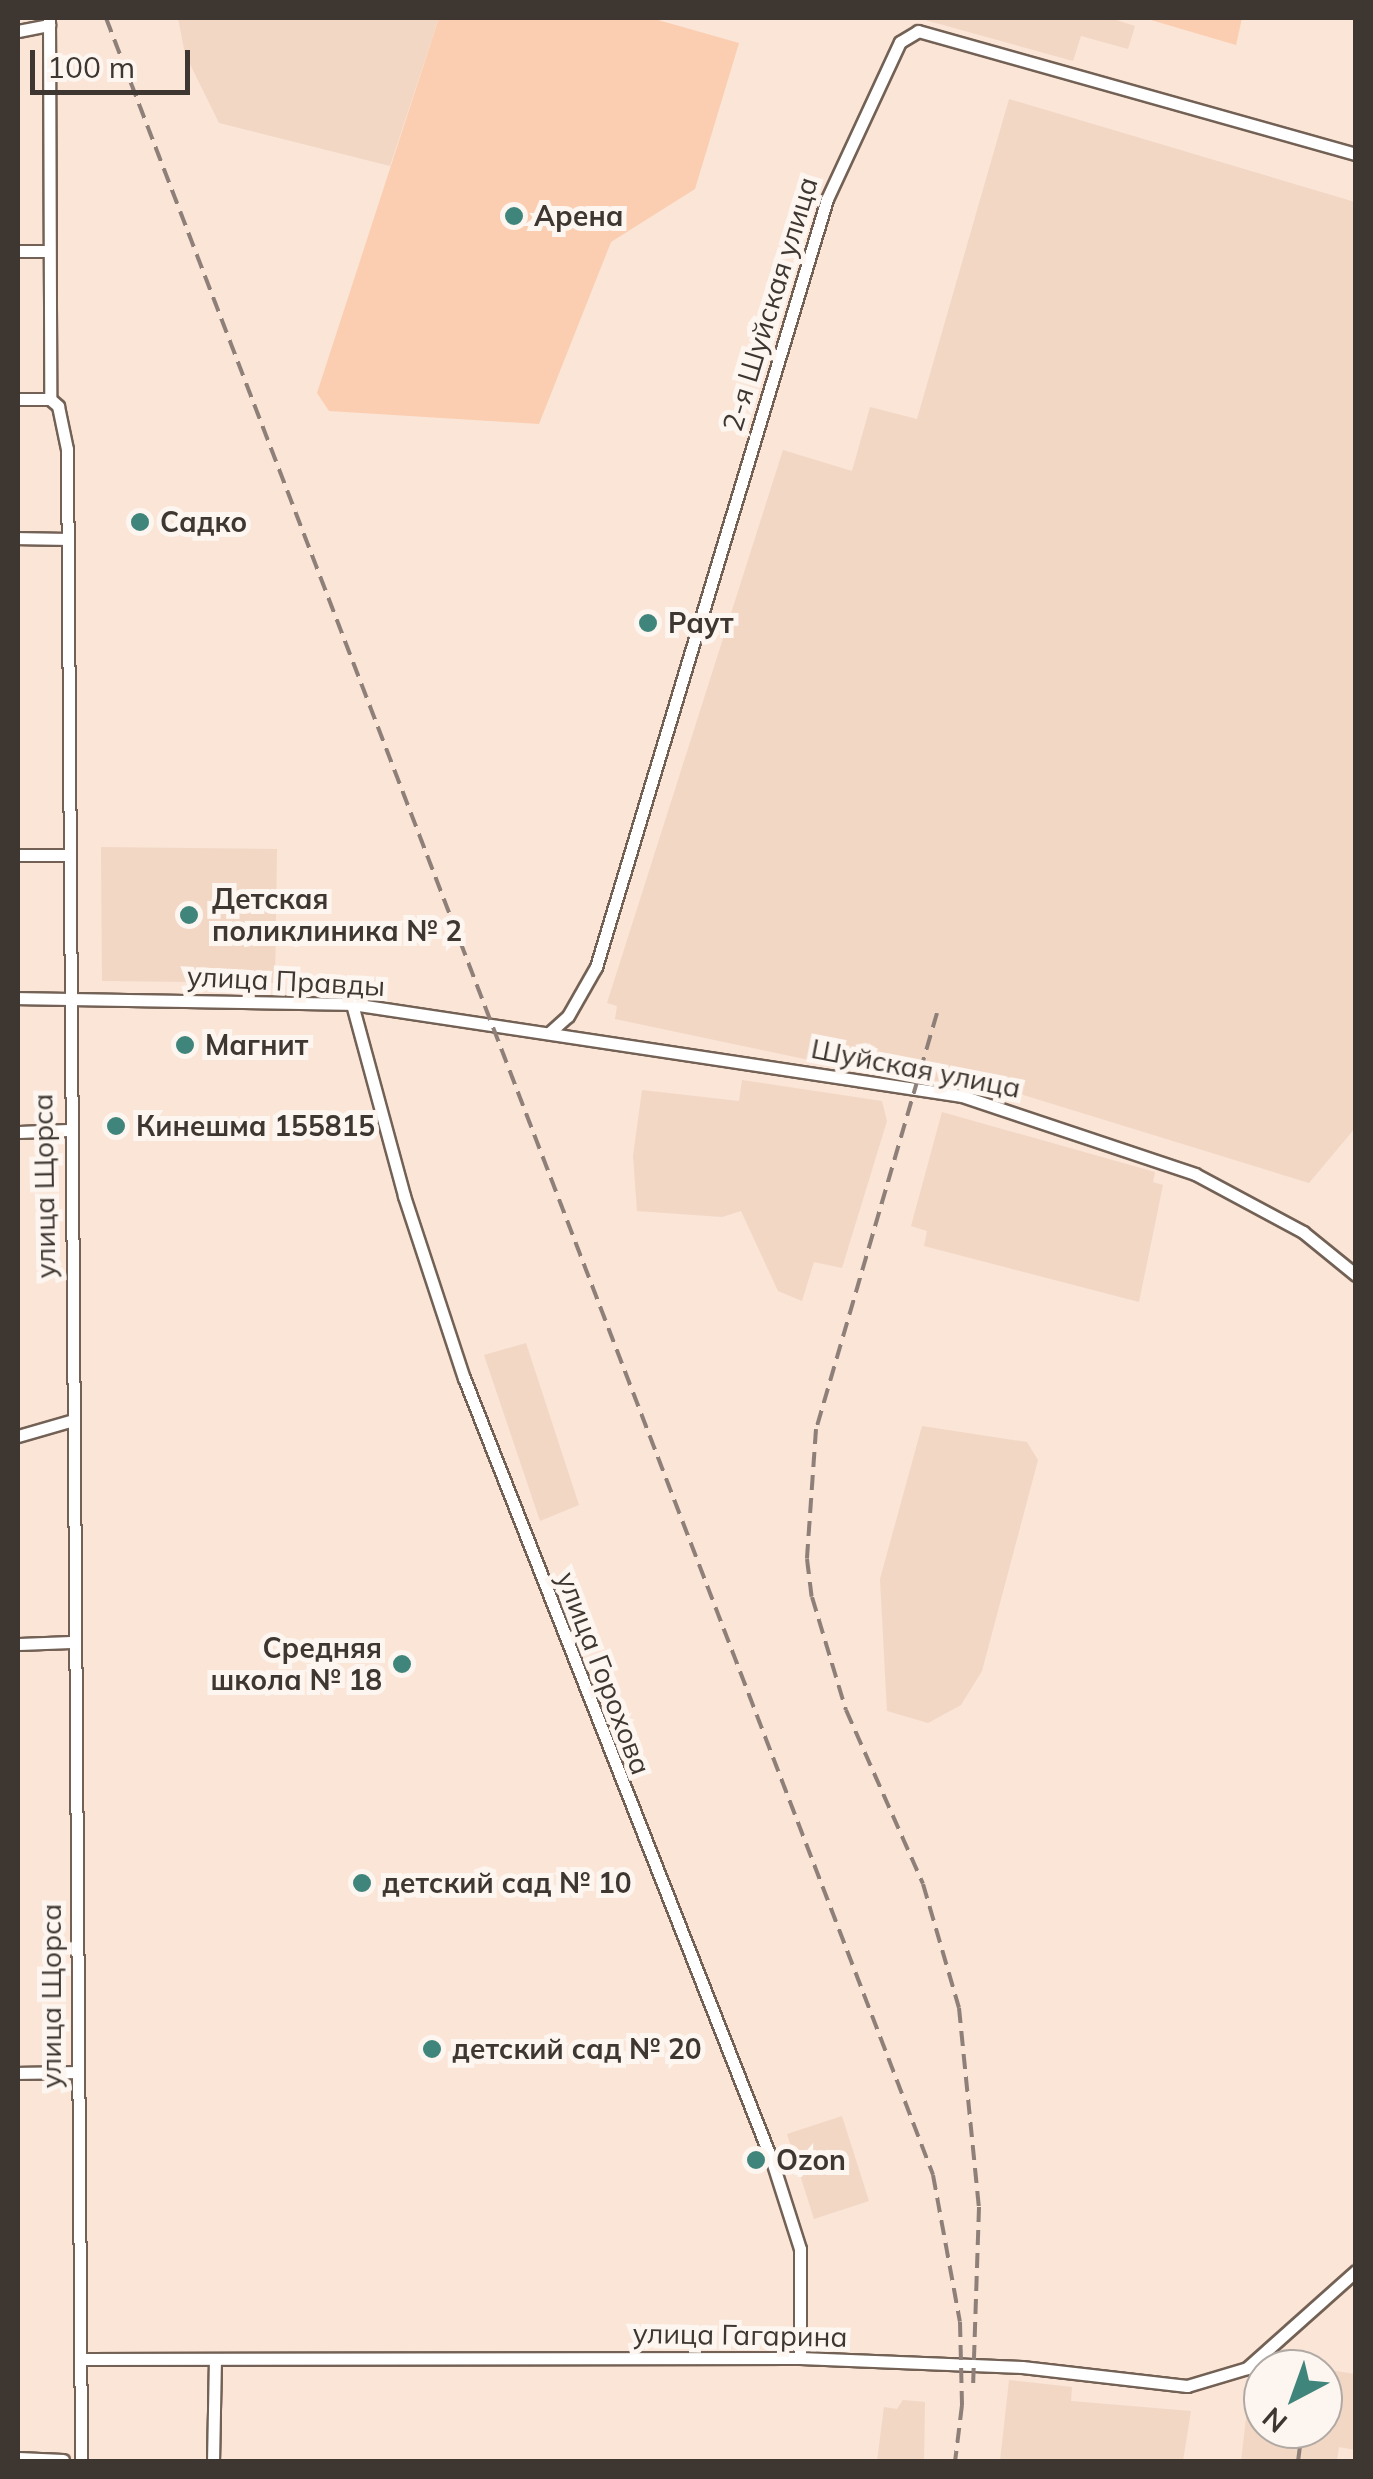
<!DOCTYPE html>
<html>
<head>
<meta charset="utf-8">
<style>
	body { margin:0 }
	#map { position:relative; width:1373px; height:2479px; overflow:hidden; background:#fae5d7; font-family:Mulish,sans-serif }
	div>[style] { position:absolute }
	.built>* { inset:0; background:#f2d7c5 }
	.green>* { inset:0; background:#fbceb1 }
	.roads { filter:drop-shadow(2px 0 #736155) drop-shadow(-2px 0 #736155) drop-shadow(0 2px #736155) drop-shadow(0 -2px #736155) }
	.minor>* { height:11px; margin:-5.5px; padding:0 5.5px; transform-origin:5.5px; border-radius:5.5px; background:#fff }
	.rail>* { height:4px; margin-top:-2px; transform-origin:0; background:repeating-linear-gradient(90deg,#8e8078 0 15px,transparent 0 23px) }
	.dots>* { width:28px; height:28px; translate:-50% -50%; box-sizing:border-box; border:5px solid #fdf5ef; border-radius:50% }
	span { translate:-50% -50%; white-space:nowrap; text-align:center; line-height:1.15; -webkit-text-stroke:10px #fdf5ef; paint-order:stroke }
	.poi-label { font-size:28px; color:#3e3631; font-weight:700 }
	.left { translate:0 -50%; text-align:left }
	.right { translate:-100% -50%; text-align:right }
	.street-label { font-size:28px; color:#3e3631 }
	.frame { position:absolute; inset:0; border:20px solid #3e3631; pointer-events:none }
	.north { position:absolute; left:1243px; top:2349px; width:100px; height:100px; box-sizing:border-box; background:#fdf5ef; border:2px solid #b1a9a3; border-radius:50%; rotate:221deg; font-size:28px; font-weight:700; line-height:40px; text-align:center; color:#3e3631 }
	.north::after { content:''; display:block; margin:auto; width:35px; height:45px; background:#40857b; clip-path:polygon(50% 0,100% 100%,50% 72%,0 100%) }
	.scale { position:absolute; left:30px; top:50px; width:160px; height:45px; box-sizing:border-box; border:5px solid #3e3631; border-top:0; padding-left:12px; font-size:30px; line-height:35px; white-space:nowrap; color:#3e3631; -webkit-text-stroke:8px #fdf5ef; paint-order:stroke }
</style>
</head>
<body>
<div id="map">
	<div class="built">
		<div style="clip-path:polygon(178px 18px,439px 18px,390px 166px,219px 123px,185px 54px)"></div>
		<div style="clip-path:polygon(918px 18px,1110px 18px,1135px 26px,1128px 49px,1081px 36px,1073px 61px)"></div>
		<div style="clip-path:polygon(1009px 99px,1355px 202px,1356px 1127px,1309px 1183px,965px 1077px,962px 1086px,809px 1060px,615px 1019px,617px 1006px,607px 1003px,783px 450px,852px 471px,870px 407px,917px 419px)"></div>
		<div style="clip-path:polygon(101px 847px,277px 849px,275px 983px,102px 981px)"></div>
		<div style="clip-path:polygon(742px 1080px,882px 1101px,887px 1121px,842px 1268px,814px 1262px,802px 1301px,778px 1291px,741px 1211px,722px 1217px,637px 1211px,633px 1156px,642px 1090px,739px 1101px)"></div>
		<div style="clip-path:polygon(942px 1112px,1155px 1172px,1153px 1182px,1163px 1185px,1139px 1302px,924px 1246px,927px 1231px,911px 1226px)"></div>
		<div style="clip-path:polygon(526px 1343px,579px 1505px,540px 1521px,484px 1355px)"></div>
		<div style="clip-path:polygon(922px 1426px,1027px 1442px,1038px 1460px,982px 1671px,961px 1705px,928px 1723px,887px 1711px,880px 1579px)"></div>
		<div style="clip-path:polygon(842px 2116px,869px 2201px,814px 2219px,787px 2134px)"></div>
		<div style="clip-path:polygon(1323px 2369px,1355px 2374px,1355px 2450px,1339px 2447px,1337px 2461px,1241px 2461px,1247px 2410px,1263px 2388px,1263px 2429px,1323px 2429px)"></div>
		<div style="clip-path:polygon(1009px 2380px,1072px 2387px,1071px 2401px,1191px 2411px,1183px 2461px,1000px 2461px)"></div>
		<div style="clip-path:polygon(903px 2400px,925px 2402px,924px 2461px,877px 2461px,884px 2407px,897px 2409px)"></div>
	</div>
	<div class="green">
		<div style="clip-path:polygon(439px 18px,651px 18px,739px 43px,695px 189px,611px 242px,539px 424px,329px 411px,317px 393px)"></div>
		<div style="clip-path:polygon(1144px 18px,1242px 18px,1236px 45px)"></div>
	</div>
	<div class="roads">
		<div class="minor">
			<div style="left:49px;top:18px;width:381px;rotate:89.8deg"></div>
			<div style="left:50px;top:399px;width:11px;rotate:41deg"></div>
			<div style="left:58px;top:406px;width:44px;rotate:78.2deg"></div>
			<div style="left:67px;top:449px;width:2013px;rotate:89.6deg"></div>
			<div style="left:18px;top:31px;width:32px;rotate:-11deg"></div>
			<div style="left:18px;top:251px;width:30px"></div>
			<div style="left:18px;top:399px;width:32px"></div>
			<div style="left:18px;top:538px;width:46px;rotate:1.2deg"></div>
			<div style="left:18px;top:855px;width:48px"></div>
			<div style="left:18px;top:998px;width:334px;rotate:1deg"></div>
			<div style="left:352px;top:1004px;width:617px;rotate:8.58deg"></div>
			<div style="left:962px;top:1096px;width:246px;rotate:18.5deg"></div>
			<div style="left:1195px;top:1174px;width:123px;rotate:28.2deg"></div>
			<div style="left:1303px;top:1232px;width:68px;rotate:39.1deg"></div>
			<div style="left:352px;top:1004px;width:199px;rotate:74.8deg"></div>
			<div style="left:404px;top:1196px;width:192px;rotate:71.8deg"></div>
			<div style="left:464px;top:1378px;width:841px;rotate:68.53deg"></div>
			<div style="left:772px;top:2161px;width:92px;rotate:72.3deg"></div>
			<div style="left:800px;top:2249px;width:109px;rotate:90deg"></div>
			<div style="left:549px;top:1033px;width:25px;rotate:-42deg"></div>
			<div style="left:568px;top:1016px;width:56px;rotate:-60.3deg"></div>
			<div style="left:596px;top:967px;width:802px;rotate:-73.26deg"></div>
			<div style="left:827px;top:199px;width:173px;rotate:-65.1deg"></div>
			<div style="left:900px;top:42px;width:21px;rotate:-31deg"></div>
			<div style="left:918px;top:31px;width:455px;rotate:15.7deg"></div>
			<div style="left:18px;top:1132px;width:50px;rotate:-2.3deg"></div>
			<div style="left:18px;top:1436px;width:54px;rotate:-16.1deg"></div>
			<div style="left:18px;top:1644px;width:54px;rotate:-2.1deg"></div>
			<div style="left:18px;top:2073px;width:58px;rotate:-1deg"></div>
			<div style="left:82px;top:2359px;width:718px;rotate:-0.08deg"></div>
			<div style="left:800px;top:2358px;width:222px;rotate:2.3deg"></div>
			<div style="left:1022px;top:2367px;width:166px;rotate:6.6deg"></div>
			<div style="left:1187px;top:2386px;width:63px;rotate:-16.7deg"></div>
			<div style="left:1247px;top:2368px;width:146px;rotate:-41.7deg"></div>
			<div style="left:18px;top:2458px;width:45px;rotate:2.5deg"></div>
			<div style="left:213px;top:2462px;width:103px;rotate:-88.9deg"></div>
		</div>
	</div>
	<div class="rail">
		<div style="left:106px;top:18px;width:2310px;rotate:69.02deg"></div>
		<div style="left:933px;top:2175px;width:149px;rotate:79.6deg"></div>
		<div style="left:960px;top:2322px;width:83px;rotate:88.6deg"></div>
		<div style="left:962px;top:2405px;width:57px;rotate:97deg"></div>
		<div style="left:937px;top:1013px;width:433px;rotate:106.2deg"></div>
		<div style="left:816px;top:1429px;width:130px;rotate:94deg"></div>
		<div style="left:807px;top:1559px;width:38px;rotate:83deg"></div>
		<div style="left:812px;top:1597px;width:118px;rotate:73.3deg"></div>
		<div style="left:846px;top:1710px;width:190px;rotate:66.1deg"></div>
		<div style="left:923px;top:1884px;width:129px;rotate:73.8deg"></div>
		<div style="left:959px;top:2008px;width:200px;rotate:84.3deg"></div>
		<div style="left:979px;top:2207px;width:179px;rotate:91.9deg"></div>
		<div style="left:1298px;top:2462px;width:33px;rotate:-83deg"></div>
	</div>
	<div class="dots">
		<div style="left:514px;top:216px;background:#40857b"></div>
		<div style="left:140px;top:522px;background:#40857b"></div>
		<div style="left:648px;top:623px;background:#40857b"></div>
		<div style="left:189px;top:915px;background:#40857b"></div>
		<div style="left:185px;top:1045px;background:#40857b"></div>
		<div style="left:116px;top:1126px;background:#40857b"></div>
		<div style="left:402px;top:1664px;background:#40857b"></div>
		<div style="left:362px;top:1883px;background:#40857b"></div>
		<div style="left:432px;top:2049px;background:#40857b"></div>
		<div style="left:756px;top:2160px;background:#40857b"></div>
	</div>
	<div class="poi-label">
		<span class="left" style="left:534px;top:216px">Арена</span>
		<span class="left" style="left:160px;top:522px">Садко</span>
		<span class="left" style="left:668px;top:623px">Раут</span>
		<span class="left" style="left:212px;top:915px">Детская<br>поликлиника № 2</span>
		<span class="left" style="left:205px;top:1045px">Магнит</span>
		<span class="left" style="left:136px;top:1126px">Кинешма 155815</span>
		<span class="right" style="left:382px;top:1664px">Средняя<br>школа № 18</span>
		<span class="left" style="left:382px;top:1883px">детский сад № 10</span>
		<span class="left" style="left:452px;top:2049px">детский сад № 20</span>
		<span class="left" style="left:776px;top:2160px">Ozon</span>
	</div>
	<div class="street-label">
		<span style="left:770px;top:304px;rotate:-73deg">2-я Шуйская улица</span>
		<span style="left:286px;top:981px;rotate:3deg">улица Правды</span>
		<span style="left:916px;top:1068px;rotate:11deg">Шуйская улица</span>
		<span style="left:44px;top:1186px;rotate:-91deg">улица Щорса</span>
		<span style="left:604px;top:1673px;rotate:69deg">улица Горохова</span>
		<span style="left:51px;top:1996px;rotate:-90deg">улица Щорса</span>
		<span style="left:740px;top:2335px;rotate:1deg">улица Гагарина</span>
	</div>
	<div class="frame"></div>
	<div class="north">N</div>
	<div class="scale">100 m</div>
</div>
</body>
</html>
